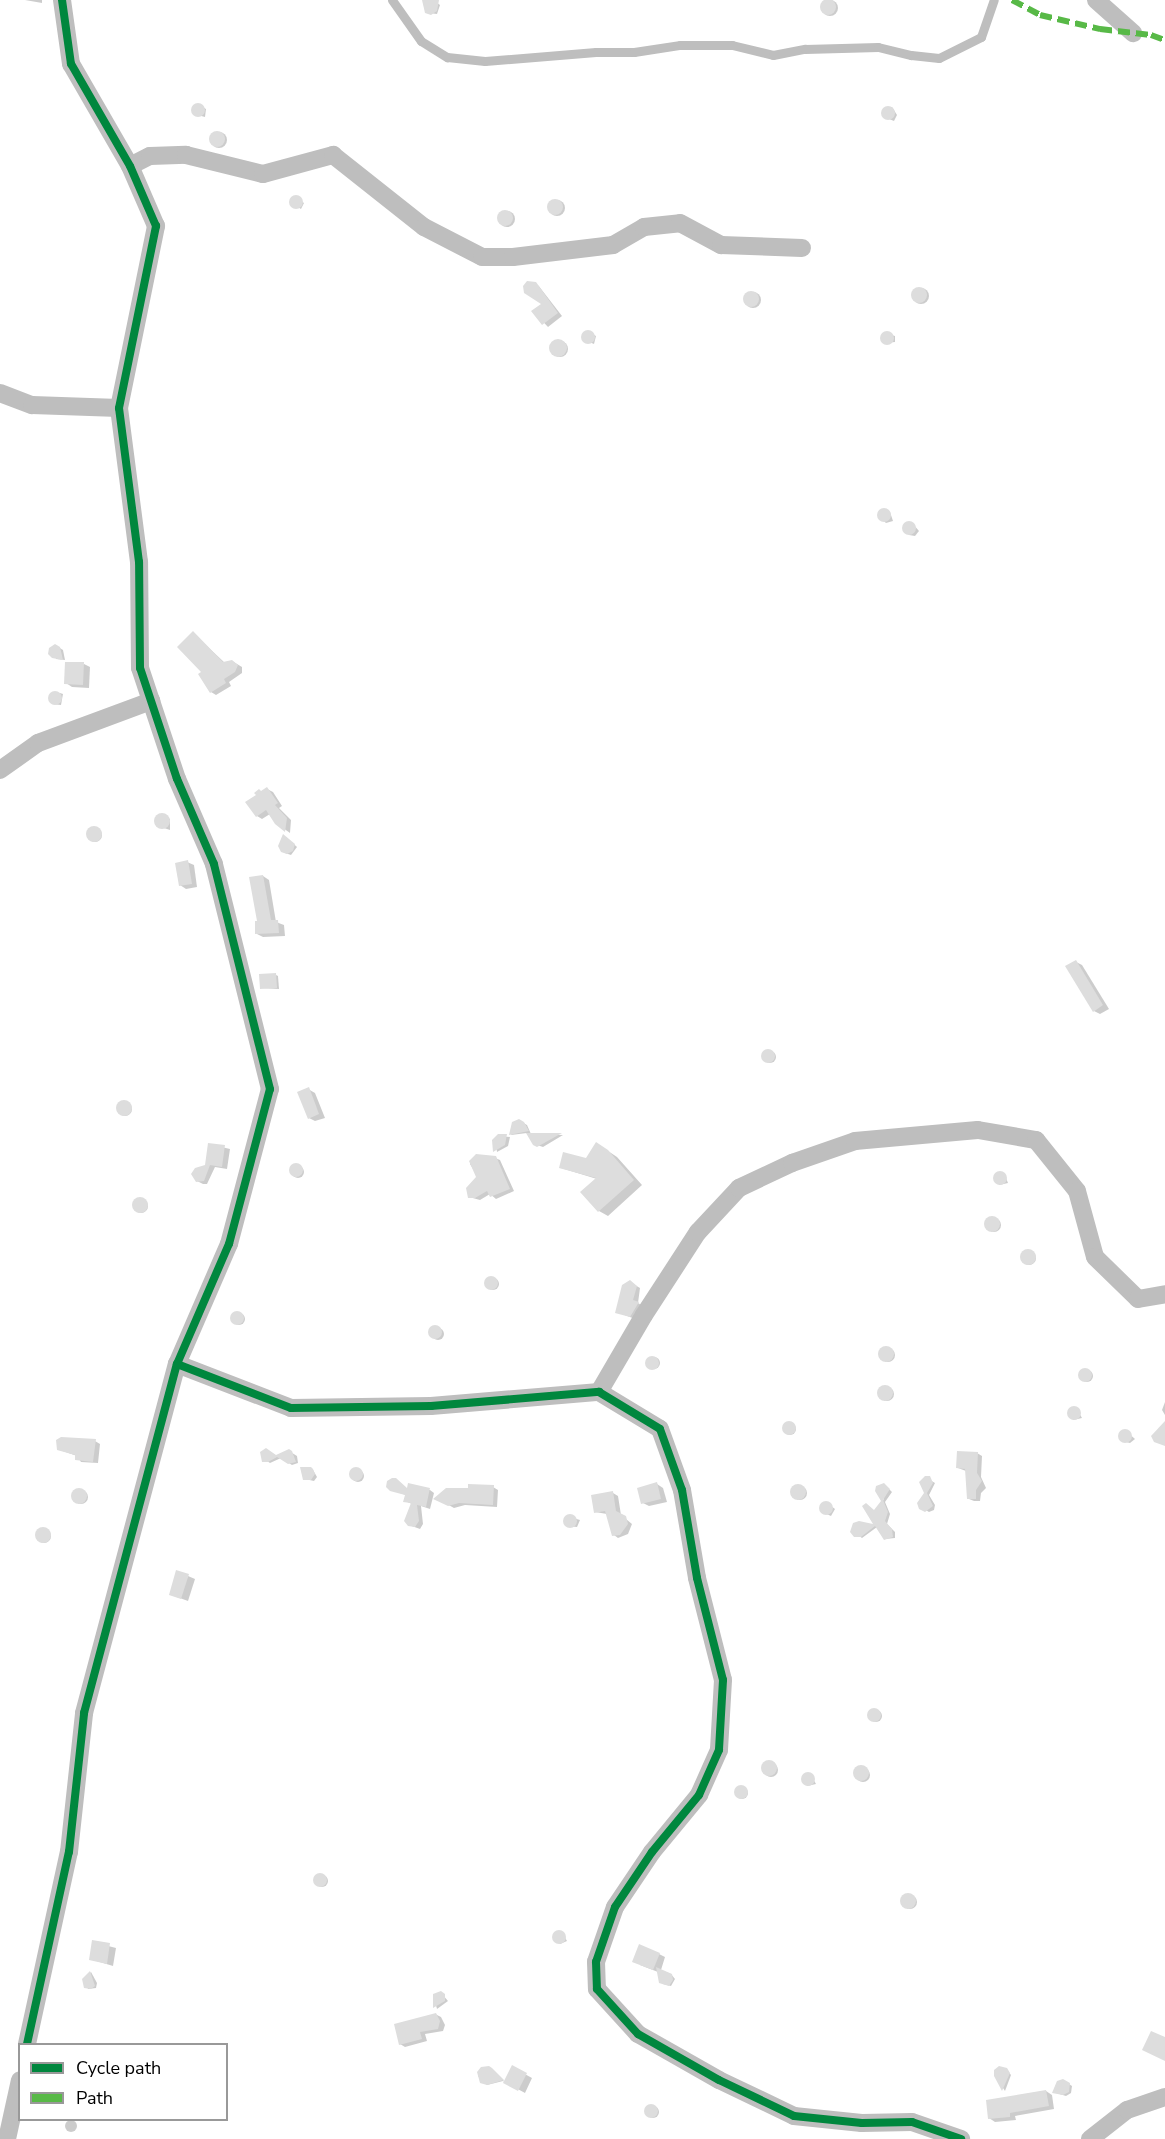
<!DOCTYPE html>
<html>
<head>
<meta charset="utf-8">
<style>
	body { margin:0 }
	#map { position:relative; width:1165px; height:2139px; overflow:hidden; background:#fff; font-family:"Nunito Sans",sans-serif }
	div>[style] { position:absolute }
	.shadow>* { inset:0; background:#0003 }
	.round { border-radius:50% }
	.building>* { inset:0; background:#ddd }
	.service>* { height:9px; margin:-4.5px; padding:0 4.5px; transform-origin:4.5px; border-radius:4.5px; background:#bebebe }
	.minor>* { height:18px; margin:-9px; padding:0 9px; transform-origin:9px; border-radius:9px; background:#bebebe }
	.quiet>* { height:6px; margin-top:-3px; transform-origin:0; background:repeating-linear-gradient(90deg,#58b947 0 12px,transparent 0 18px) }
	.cycleway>* { height:8px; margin:-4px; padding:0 4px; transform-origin:4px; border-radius:4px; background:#00873e }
	span { translate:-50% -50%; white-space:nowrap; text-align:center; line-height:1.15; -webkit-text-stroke:5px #fff; paint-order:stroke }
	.legend { position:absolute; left:18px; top:2043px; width:210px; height:78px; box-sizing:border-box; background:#fff; border:2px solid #999; margin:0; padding:8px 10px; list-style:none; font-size:18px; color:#000 }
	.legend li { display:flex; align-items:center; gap:12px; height:30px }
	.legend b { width:30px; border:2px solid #999 }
</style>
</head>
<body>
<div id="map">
	<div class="shadow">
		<div style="clip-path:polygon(25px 0,42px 0,42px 3px)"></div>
		<div style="clip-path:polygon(433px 0,440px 5px,437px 14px,429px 13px)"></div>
		<div class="round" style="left:822px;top:0;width:16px;height:16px"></div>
		<div style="clip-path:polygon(197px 104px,206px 109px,205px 117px,194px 114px,193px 109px)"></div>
		<div style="clip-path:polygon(892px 107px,897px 115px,894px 121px,884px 117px,884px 110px)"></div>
		<div class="round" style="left:211px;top:132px;width:16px;height:16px"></div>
		<div style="clip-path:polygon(295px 197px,304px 203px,301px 209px,290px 202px)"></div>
		<div class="round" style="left:549px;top:200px;width:16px;height:16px"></div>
		<div class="round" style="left:499px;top:211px;width:16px;height:16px"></div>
		<div style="clip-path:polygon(538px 285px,562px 316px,548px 327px,533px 311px,543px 304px)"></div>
		<div class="round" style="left:913px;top:288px;width:16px;height:16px"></div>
		<div class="round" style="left:745px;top:292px;width:16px;height:16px"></div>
		<div style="clip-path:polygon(588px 332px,596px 336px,594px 344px,582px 339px)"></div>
		<div style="clip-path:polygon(884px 333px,895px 336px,895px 342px,885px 343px,882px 337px)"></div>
		<div class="round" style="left:552px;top:341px;width:16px;height:16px"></div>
		<div style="clip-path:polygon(884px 509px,890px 512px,893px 521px,886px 523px,879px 517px,879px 512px)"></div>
		<div style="clip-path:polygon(913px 524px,919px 531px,915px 536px,909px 535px,904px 525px)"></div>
		<div style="clip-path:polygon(193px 633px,225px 663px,232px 661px,242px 667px,242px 673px,229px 682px,231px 686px,216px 695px,211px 692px,203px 672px)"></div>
		<div style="clip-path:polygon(55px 645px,63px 650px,65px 660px,56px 659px)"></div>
		<div style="clip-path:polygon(84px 664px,90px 667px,89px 688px,72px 687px,66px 683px)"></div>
		<div style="clip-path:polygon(60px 693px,63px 694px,61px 705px,52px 704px,49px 698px,51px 694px)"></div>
		<div style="clip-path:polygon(267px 789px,273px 792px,282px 806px,279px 808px,291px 820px,290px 833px,276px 823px,270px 814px,262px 819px,257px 816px,262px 792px)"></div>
		<div style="clip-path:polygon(161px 815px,170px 819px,170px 830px,158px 826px,157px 818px)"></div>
		<div class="round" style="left:88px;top:828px;width:14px;height:14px"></div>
		<div style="clip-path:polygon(286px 837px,297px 847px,291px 855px,285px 853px)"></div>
		<div style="clip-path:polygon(187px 862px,194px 865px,197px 887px,186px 889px,180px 885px)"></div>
		<div style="clip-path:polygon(263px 876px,269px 880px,276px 922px,284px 925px,285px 936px,263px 937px,257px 934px)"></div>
		<div style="clip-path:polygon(1076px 962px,1082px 965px,1109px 1009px,1100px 1014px,1094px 1011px)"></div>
		<div style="clip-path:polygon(276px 975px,278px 976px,279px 989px,261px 988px)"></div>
		<div class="round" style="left:764px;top:1051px;width:12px;height:12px"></div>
		<div style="clip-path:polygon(308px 1089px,315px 1093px,325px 1118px,315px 1121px,309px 1118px)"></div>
		<div class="round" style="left:118px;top:1102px;width:14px;height:14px"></div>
		<div style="clip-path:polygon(518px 1120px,527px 1125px,531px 1134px,563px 1135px,543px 1147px,537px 1145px,527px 1133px,511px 1135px)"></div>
		<div style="clip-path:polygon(498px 1136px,510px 1137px,508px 1146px,497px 1152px,495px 1138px)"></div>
		<div style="clip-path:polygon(209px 1144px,230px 1149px,227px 1169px,215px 1167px,207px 1184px,203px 1184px,197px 1181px,206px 1166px)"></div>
		<div style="clip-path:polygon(605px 1149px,617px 1157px,642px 1185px,608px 1216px,599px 1211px,583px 1192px,597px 1179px,561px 1168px,586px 1160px)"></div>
		<div style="clip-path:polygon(474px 1157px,495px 1158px,500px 1160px,514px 1191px,496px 1199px,490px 1194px,480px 1200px,469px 1197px,478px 1177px,470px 1164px)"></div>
		<div class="round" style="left:292px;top:1166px;width:12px;height:12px"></div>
		<div style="clip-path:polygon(1004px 1173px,1008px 1183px,999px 1185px,996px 1175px)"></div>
		<div class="round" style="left:134px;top:1199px;width:14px;height:14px"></div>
		<div class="round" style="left:987px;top:1218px;width:14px;height:14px"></div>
		<div class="round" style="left:1022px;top:1251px;width:14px;height:14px"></div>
		<div class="round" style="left:487px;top:1278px;width:12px;height:12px"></div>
		<div style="clip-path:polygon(630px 1282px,640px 1288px,638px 1303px,643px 1306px,635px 1319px,617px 1312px)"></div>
		<div class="round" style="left:233px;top:1313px;width:12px;height:12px"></div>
		<div class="round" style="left:432px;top:1328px;width:12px;height:12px"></div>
		<div class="round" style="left:881px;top:1348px;width:14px;height:14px"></div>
		<div class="round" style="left:648px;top:1357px;width:12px;height:12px"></div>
		<div class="round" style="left:1081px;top:1370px;width:12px;height:12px"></div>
		<div class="round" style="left:880px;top:1387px;width:14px;height:14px"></div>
		<div style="clip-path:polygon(1165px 1402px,1165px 1415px,1162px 1410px)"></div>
		<div style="clip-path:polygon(1077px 1409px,1082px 1418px,1073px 1420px,1069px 1411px)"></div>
		<div class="round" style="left:784px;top:1423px;width:12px;height:12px"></div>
		<div style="clip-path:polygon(1125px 1430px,1135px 1439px,1130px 1443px,1122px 1441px,1121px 1433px)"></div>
		<div style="clip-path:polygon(95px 1441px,100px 1444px,98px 1463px,81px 1462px,77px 1456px,60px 1450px)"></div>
		<div style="clip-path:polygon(289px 1451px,297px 1456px,298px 1463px,292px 1465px,281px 1458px,270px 1463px,267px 1461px)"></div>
		<div style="clip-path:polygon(977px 1453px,982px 1456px,981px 1477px,986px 1488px,981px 1493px,980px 1501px,974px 1501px,969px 1499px,966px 1471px,958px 1468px)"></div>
		<div class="round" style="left:352px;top:1470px;width:12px;height:12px"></div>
		<div style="clip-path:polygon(313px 1470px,317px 1477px,314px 1481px,305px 1479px)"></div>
		<div style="clip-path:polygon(925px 1477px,935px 1483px,929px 1495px,935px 1505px,934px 1510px,929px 1512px,919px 1506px,925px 1493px)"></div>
		<div style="clip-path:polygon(657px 1484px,663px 1488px,667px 1502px,649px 1506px,643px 1503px)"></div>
		<div class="round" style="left:793px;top:1486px;width:14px;height:14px"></div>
		<div style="clip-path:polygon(493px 1487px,498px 1490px,497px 1507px,465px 1505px,454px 1508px,436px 1498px,450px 1489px)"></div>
		<div style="clip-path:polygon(887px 1487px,892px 1492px,885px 1502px,890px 1514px,887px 1524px,895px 1532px,895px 1538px,885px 1539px,877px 1527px,862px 1538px,852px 1531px,856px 1523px,876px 1526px,874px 1512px,883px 1501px)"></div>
		<div style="clip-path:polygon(391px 1490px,430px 1490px,434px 1493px,430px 1509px,421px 1506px,423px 1524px,420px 1529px,409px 1525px,412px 1504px,405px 1501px,406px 1495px)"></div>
		<div class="round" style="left:74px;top:1490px;width:14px;height:14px"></div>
		<div style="clip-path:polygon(613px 1493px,618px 1496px,621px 1515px,632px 1524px,628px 1534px,618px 1538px,614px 1535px,607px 1514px,595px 1512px)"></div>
		<div style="clip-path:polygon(827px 1503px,835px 1509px,831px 1516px,822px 1512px,821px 1505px)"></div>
		<div style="clip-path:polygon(566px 1516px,580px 1520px,577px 1527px,568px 1526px,564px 1520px)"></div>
		<div class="round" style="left:37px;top:1529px;width:14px;height:14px"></div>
		<div style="clip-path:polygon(188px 1576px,195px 1579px,188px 1601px,177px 1597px)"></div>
		<div class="round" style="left:870px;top:1710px;width:12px;height:12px"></div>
		<div class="round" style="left:764px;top:1763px;width:14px;height:14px"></div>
		<div class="round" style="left:856px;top:1768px;width:14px;height:14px"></div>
		<div style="clip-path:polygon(811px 1775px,816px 1784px,807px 1786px,803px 1777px)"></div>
		<div class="round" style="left:736px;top:1787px;width:12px;height:12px"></div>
		<div class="round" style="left:316px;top:1875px;width:12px;height:12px"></div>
		<div class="round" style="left:903px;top:1895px;width:14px;height:14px"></div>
		<div style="clip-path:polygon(562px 1932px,567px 1941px,560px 1944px,554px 1939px,555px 1933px)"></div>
		<div style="clip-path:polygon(93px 1942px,116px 1948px,113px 1966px,90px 1959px)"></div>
		<div style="clip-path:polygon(659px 1954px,665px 1957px,661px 1970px,671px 1974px,675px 1979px,671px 1986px,663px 1984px,658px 1972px,640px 1965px)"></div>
		<div style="clip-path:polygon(91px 1972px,97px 1983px,96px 1988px,88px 1989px,84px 1979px)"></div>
		<div style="clip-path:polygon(442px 1994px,448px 2001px,437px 2009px,434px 1998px)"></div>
		<div style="clip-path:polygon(435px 2014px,441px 2017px,445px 2025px,443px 2031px,425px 2034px,427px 2041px,405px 2047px,400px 2044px)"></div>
		<div style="clip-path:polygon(512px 2067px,532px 2078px,525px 2093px,503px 2081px,487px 2085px,478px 2076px,480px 2070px,494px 2071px,505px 2082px)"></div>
		<div style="clip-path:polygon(1007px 2070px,1011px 2075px,1005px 2091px,995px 2076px)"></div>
		<div style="clip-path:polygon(1063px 2080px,1072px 2086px,1071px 2093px,1066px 2096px,1056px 2093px)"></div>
		<div style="clip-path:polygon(1046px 2091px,1052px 2095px,1054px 2109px,1015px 2116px,1016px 2120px,995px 2122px,989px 2118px)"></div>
		<div class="round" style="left:647px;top:2106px;width:12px;height:12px"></div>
		<div class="round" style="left:65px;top:2120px;width:12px;height:12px"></div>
	</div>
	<div class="building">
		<div class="round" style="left:820px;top:-1px;width:16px;height:16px"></div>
		<div style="clip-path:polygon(422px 0,439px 0,437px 11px,431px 15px,425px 13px)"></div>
		<div class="round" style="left:191px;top:103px;width:14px;height:14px"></div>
		<div class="round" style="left:881px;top:106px;width:14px;height:14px"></div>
		<div class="round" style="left:209px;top:131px;width:16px;height:16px"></div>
		<div class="round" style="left:289px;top:195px;width:14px;height:14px"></div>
		<div class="round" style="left:547px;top:199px;width:16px;height:16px"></div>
		<div class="round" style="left:497px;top:210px;width:16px;height:16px"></div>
		<div style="clip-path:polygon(527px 281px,536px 282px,558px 313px,542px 325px,531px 311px,541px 304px,524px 293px,523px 286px)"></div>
		<div class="round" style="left:911px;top:287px;width:16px;height:16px"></div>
		<div class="round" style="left:743px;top:291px;width:16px;height:16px"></div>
		<div class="round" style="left:581px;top:330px;width:14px;height:14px"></div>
		<div class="round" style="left:880px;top:331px;width:14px;height:14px"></div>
		<div class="round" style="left:549px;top:339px;width:18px;height:18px"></div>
		<div class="round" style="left:877px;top:508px;width:14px;height:14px"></div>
		<div class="round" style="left:902px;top:521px;width:14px;height:14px"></div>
		<div style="clip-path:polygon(193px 631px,223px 662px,232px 660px,238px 665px,235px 672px,224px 679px,226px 683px,210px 693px,198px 674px,201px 672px,177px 647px)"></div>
		<div style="clip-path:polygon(55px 644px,60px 647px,63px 660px,52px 658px,48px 654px,49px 648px)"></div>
		<div style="clip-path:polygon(65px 662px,84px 662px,83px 685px,64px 684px)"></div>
		<div class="round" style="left:48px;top:691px;width:14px;height:14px"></div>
		<div style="clip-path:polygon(267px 787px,278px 803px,275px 805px,287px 818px,285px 832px,275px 824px,266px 810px,256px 817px,245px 802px,256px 795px,254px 793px,259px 789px,261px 791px)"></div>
		<div class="round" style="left:154px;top:813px;width:16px;height:16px"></div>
		<div class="round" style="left:86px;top:826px;width:16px;height:16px"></div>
		<div style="clip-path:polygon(283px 834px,295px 844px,293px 851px,287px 854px,281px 852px,278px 846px)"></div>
		<div style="clip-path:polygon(188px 860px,192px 884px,179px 886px,175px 863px)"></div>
		<div style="clip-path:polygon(263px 875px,271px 920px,278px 920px,279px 933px,255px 934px,255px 921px,257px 921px,249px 877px)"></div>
		<div style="clip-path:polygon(1076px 960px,1103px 1005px,1093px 1012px,1065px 966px)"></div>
		<div style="clip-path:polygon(276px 973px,277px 988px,260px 989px,259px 974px)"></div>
		<div class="round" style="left:761px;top:1049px;width:14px;height:14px"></div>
		<div style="clip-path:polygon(309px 1087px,319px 1114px,308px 1119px,297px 1092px)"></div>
		<div class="round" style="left:116px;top:1100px;width:16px;height:16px"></div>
		<div style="clip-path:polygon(519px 1119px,524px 1122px,529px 1131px,509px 1135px,512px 1122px)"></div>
		<div style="clip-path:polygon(526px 1133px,562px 1133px,537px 1147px,533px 1145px)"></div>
		<div style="clip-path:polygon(498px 1134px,507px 1134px,505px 1145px,493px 1152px,492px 1140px)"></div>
		<div style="clip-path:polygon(596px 1142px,608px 1150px,634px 1180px,598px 1212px,580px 1192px,596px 1178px,559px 1168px,563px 1152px,586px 1158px)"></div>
		<div style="clip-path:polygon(208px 1143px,225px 1145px,222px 1167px,210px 1165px,204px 1181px,196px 1182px,191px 1174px,195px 1168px,205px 1165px)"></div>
		<div style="clip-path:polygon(476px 1154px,496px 1156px,510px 1189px,490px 1197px,487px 1191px,475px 1198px,468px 1198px,466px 1188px,476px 1177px,469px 1161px)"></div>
		<div class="round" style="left:289px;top:1163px;width:14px;height:14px"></div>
		<div class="round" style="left:993px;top:1171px;width:14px;height:14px"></div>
		<div class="round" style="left:132px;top:1197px;width:16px;height:16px"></div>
		<div class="round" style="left:984px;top:1216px;width:16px;height:16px"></div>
		<div class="round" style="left:1020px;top:1249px;width:16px;height:16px"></div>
		<div class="round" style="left:484px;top:1276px;width:14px;height:14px"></div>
		<div style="clip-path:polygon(630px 1280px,637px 1286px,633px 1300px,639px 1302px,630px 1317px,615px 1313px,622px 1285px)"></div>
		<div class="round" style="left:230px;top:1311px;width:14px;height:14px"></div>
		<div class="round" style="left:428px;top:1325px;width:14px;height:14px"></div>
		<div class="round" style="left:878px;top:1346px;width:16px;height:16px"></div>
		<div class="round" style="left:645px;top:1356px;width:14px;height:14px"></div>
		<div class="round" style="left:1078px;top:1368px;width:14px;height:14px"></div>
		<div class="round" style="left:877px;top:1385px;width:16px;height:16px"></div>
		<div class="round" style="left:1067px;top:1406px;width:14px;height:14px"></div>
		<div class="round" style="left:782px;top:1421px;width:14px;height:14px"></div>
		<div style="clip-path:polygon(1165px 1421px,1165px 1446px,1154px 1442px,1151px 1436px)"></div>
		<div class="round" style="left:1118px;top:1429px;width:14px;height:14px"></div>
		<div style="clip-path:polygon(61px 1437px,96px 1439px,93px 1462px,75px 1460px,75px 1455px,57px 1450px,56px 1440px)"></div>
		<div style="clip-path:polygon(266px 1448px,276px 1455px,289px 1449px,292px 1451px,296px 1462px,288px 1464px,277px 1457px,268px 1462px,262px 1462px,260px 1452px)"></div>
		<div style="clip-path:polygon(957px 1451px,978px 1452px,977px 1473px,982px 1481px,976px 1490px,976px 1499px,967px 1499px,965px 1469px,956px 1468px)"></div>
		<div class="round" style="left:349px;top:1467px;width:14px;height:14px"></div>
		<div style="clip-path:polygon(300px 1467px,311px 1467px,313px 1469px,315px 1474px,311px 1480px,303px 1480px)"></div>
		<div style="clip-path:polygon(925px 1476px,930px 1476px,933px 1483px,927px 1493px,933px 1506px,925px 1512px,919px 1509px,917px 1503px,924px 1493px,919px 1482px)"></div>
		<div style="clip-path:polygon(392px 1478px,396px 1478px,407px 1488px,408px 1483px,430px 1488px,426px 1507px,417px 1505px,419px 1521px,415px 1527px,408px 1526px,404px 1521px,411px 1503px,403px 1502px,405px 1495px,390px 1491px,386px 1487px,387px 1481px)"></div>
		<div style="clip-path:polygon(657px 1482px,661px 1499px,641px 1504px,637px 1488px)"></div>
		<div style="clip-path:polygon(884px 1483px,890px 1489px,883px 1500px,888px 1512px,885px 1521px,892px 1529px,893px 1537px,884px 1540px,875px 1526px,861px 1537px,854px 1537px,850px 1532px,853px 1523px,859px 1521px,873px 1524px,862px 1506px,866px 1503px,874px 1510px,881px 1501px,875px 1491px,876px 1486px)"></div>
		<div class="round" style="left:790px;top:1484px;width:16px;height:16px"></div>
		<div style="clip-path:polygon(468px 1484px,494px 1485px,493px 1505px,459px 1503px,448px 1506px,433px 1499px,446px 1488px,468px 1488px)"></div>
		<div class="round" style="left:71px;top:1488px;width:16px;height:16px"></div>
		<div style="clip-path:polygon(613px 1491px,616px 1511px,626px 1516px,628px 1524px,620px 1535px,612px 1536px,605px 1511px,594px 1513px,591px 1495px)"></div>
		<div class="round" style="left:819px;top:1501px;width:14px;height:14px"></div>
		<div class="round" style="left:563px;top:1514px;width:14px;height:14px"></div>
		<div class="round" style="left:35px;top:1527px;width:16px;height:16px"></div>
		<div style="clip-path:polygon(176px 1570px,189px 1574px,181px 1599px,169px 1595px)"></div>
		<div class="round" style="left:867px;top:1708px;width:14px;height:14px"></div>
		<div class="round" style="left:761px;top:1760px;width:16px;height:16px"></div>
		<div class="round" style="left:853px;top:1765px;width:16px;height:16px"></div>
		<div class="round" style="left:801px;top:1772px;width:14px;height:14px"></div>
		<div class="round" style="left:734px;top:1785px;width:14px;height:14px"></div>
		<div class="round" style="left:313px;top:1873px;width:14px;height:14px"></div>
		<div class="round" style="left:900px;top:1893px;width:16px;height:16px"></div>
		<div class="round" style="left:552px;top:1930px;width:14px;height:14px"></div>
		<div style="clip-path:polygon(92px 1940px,110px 1943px,107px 1964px,89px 1960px)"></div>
		<div style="clip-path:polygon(639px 1944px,660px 1953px,653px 1970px,632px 1962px)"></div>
		<div style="clip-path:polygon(656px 1967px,672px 1974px,673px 1980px,669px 1986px,659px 1983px)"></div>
		<div style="clip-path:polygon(90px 1971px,95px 1986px,91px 1989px,84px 1988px,82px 1979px)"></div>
		<div style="clip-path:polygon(441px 1991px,445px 1994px,445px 2001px,433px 2008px,433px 1994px)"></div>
		<div style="clip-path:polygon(436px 2013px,440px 2021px,438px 2029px,420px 2032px,422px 2039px,399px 2045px,394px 2024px)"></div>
		<div style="clip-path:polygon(1151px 2031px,1165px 2037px,1165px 2061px,1142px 2050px)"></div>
		<div style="clip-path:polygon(512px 2065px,527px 2073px,518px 2091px,503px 2083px)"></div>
		<div style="clip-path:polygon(489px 2066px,492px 2068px,504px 2080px,487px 2085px,480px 2083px,477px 2072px,481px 2067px)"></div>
		<div style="clip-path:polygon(999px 2066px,1007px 2068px,1010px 2073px,1002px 2091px,994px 2076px,994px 2070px)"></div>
		<div style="clip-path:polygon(1063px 2079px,1070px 2083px,1069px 2092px,1063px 2095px,1052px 2093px,1057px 2081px)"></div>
		<div style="clip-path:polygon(1046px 2090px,1049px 2106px,1010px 2113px,1010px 2117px,988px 2119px,986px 2100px)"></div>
		<div class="round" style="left:644px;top:2104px;width:14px;height:14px"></div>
	</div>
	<div class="service">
		<div style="left:392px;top:0;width:50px;rotate:54.7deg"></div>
		<div style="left:421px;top:41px;width:31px;rotate:32deg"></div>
		<div style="left:447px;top:57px;width:38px;rotate:6deg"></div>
		<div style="left:485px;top:61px;width:111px;rotate:-4.6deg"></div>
		<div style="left:596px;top:52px;width:38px"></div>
		<div style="left:634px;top:52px;width:47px;rotate:-8.7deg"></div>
		<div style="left:680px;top:45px;width:52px"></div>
		<div style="left:732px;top:45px;width:42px;rotate:13.7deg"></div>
		<div style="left:773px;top:55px;width:33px;rotate:-11deg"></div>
		<div style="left:805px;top:49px;width:73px;rotate:-1.6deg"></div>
		<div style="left:878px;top:47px;width:34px;rotate:14deg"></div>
		<div style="left:911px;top:55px;width:28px;rotate:6deg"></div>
		<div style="left:939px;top:58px;width:47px;rotate:-26.6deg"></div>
		<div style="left:981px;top:37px;width:39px;rotate:-71deg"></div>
	</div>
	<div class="minor">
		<div style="left:1096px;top:0;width:50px;rotate:41.7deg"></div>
		<div style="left:130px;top:166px;width:22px;rotate:-27deg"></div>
		<div style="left:150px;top:156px;width:36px;rotate:-2deg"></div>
		<div style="left:186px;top:155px;width:79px;rotate:13.9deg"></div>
		<div style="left:263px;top:174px;width:73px;rotate:-15.2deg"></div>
		<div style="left:333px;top:155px;width:116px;rotate:38.4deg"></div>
		<div style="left:424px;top:227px;width:65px;rotate:27.3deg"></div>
		<div style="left:482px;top:257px;width:31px"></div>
		<div style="left:513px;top:257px;width:101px;rotate:-6.8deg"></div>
		<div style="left:613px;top:245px;width:36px;rotate:-30deg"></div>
		<div style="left:644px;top:227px;width:36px;rotate:-6deg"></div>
		<div style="left:680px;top:223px;width:47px;rotate:28.2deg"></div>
		<div style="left:721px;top:245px;width:81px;rotate:2.1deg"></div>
		<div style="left:0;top:393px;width:34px;rotate:21deg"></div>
		<div style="left:32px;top:405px;width:87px;rotate:2deg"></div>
		<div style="left:0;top:770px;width:47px;rotate:-35.4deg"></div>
		<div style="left:38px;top:743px;width:121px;rotate:-20.4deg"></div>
		<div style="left:177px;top:1364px;width:122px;rotate:21.1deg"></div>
		<div style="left:291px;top:1408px;width:140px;rotate:-0.8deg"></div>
		<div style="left:431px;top:1406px;width:169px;rotate:-4.8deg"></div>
		<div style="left:599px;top:1392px;width:71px;rotate:31.2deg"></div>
		<div style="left:660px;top:1429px;width:65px;rotate:70.2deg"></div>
		<div style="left:682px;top:1490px;width:89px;rotate:80.3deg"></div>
		<div style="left:697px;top:1578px;width:105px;rotate:75.7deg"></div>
		<div style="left:723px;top:1680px;width:70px;rotate:93.3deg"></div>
		<div style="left:719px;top:1750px;width:49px;rotate:114deg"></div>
		<div style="left:699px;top:1795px;width:74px;rotate:129.5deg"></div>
		<div style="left:652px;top:1852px;width:66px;rotate:123.9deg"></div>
		<div style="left:615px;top:1907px;width:58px;rotate:109.1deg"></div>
		<div style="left:596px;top:1962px;width:27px;rotate:88deg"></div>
		<div style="left:597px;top:1989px;width:61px;rotate:47.7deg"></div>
		<div style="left:638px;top:2034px;width:93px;rotate:29.6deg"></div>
		<div style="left:719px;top:2080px;width:83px;rotate:25.6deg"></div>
		<div style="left:794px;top:2116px;width:68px;rotate:5.9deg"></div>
		<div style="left:862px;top:2123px;width:50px;rotate:-1.1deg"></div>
		<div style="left:912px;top:2122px;width:52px;rotate:19.1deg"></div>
		<div style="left:599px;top:1392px;width:89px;rotate:-59.7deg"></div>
		<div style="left:644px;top:1315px;width:99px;rotate:-57deg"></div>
		<div style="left:698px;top:1232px;width:60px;rotate:-47deg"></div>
		<div style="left:739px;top:1188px;width:59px;rotate:-25.3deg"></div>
		<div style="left:792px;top:1163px;width:67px;rotate:-19.2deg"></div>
		<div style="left:855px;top:1141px;width:123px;rotate:-5.1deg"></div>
		<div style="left:978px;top:1130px;width:59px;rotate:9.8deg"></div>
		<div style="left:1036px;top:1140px;width:65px;rotate:51.2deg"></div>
		<div style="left:1077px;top:1191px;width:68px;rotate:74.7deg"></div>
		<div style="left:1095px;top:1257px;width:60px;rotate:44.3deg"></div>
		<div style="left:1138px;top:1299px;width:27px;rotate:-10deg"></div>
		<div style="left:27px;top:2044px;width:197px;rotate:-77.7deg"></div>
		<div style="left:69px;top:1852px;width:140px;rotate:-83.8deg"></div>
		<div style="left:84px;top:1713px;width:361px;rotate:-75.1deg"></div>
		<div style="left:177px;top:1364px;width:131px;rotate:-66.6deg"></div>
		<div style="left:229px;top:1244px;width:160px;rotate:-75.2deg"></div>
		<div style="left:270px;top:1089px;width:232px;rotate:-104deg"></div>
		<div style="left:214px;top:864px;width:93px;rotate:-113.5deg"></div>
		<div style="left:177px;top:779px;width:117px;rotate:-108.4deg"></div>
		<div style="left:140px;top:668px;width:106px;rotate:-90.5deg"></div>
		<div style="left:139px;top:562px;width:155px;rotate:-97.4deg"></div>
		<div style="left:119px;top:408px;width:186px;rotate:-78.5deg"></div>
		<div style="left:156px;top:226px;width:65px;rotate:-113.4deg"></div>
		<div style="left:130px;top:166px;width:118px;rotate:-120deg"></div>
		<div style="left:71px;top:64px;width:65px;rotate:-98deg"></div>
		<div style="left:7px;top:2139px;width:60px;rotate:-77.6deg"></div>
		<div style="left:1090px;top:2139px;width:47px;rotate:-38.1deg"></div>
		<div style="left:1127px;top:2110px;width:40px;rotate:-18.9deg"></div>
	</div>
	<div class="quiet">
		<div style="left:1012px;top:0;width:32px;rotate:28deg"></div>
		<div style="left:1040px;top:15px;width:62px;rotate:13.1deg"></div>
		<div style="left:1100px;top:29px;width:51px;rotate:6.7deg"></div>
		<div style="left:1151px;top:35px;width:15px;rotate:20deg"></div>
	</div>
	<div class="cycleway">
		<div style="left:177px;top:1364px;width:122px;rotate:21.1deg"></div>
		<div style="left:291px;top:1408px;width:140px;rotate:-0.8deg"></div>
		<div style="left:431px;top:1406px;width:169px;rotate:-4.8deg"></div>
		<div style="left:599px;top:1392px;width:71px;rotate:31.2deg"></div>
		<div style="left:660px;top:1429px;width:65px;rotate:70.2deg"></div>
		<div style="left:682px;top:1490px;width:89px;rotate:80.3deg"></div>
		<div style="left:697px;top:1578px;width:105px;rotate:75.7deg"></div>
		<div style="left:723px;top:1680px;width:70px;rotate:93.3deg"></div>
		<div style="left:719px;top:1750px;width:49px;rotate:114deg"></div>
		<div style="left:699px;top:1795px;width:74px;rotate:129.5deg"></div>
		<div style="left:652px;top:1852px;width:66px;rotate:123.9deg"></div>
		<div style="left:615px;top:1907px;width:58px;rotate:109.1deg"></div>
		<div style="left:596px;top:1962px;width:27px;rotate:88deg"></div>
		<div style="left:597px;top:1989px;width:61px;rotate:47.7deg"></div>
		<div style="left:638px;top:2034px;width:93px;rotate:29.6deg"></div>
		<div style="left:719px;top:2080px;width:83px;rotate:25.6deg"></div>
		<div style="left:794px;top:2116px;width:68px;rotate:5.9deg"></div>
		<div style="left:862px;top:2123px;width:50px;rotate:-1.1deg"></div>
		<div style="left:912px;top:2122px;width:52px;rotate:19.1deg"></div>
		<div style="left:27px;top:2044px;width:197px;rotate:-77.7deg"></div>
		<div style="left:69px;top:1852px;width:140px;rotate:-83.8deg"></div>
		<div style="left:84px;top:1713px;width:361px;rotate:-75.1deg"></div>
		<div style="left:177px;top:1364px;width:131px;rotate:-66.6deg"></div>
		<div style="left:229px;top:1244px;width:160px;rotate:-75.2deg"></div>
		<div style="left:270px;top:1089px;width:232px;rotate:-104deg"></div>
		<div style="left:214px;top:864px;width:93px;rotate:-113.5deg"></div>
		<div style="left:177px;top:779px;width:117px;rotate:-108.4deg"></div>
		<div style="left:140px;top:668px;width:106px;rotate:-90.5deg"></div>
		<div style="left:139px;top:562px;width:155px;rotate:-97.4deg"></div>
		<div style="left:119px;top:408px;width:186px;rotate:-78.5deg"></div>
		<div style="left:156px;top:226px;width:65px;rotate:-113.4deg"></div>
		<div style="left:130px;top:166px;width:118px;rotate:-120deg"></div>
		<div style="left:71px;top:64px;width:65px;rotate:-98deg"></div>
	</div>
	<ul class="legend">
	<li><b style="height:8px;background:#00873e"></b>Cycle path</li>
	<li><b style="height:8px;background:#58b947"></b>Path</li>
	</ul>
</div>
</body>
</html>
